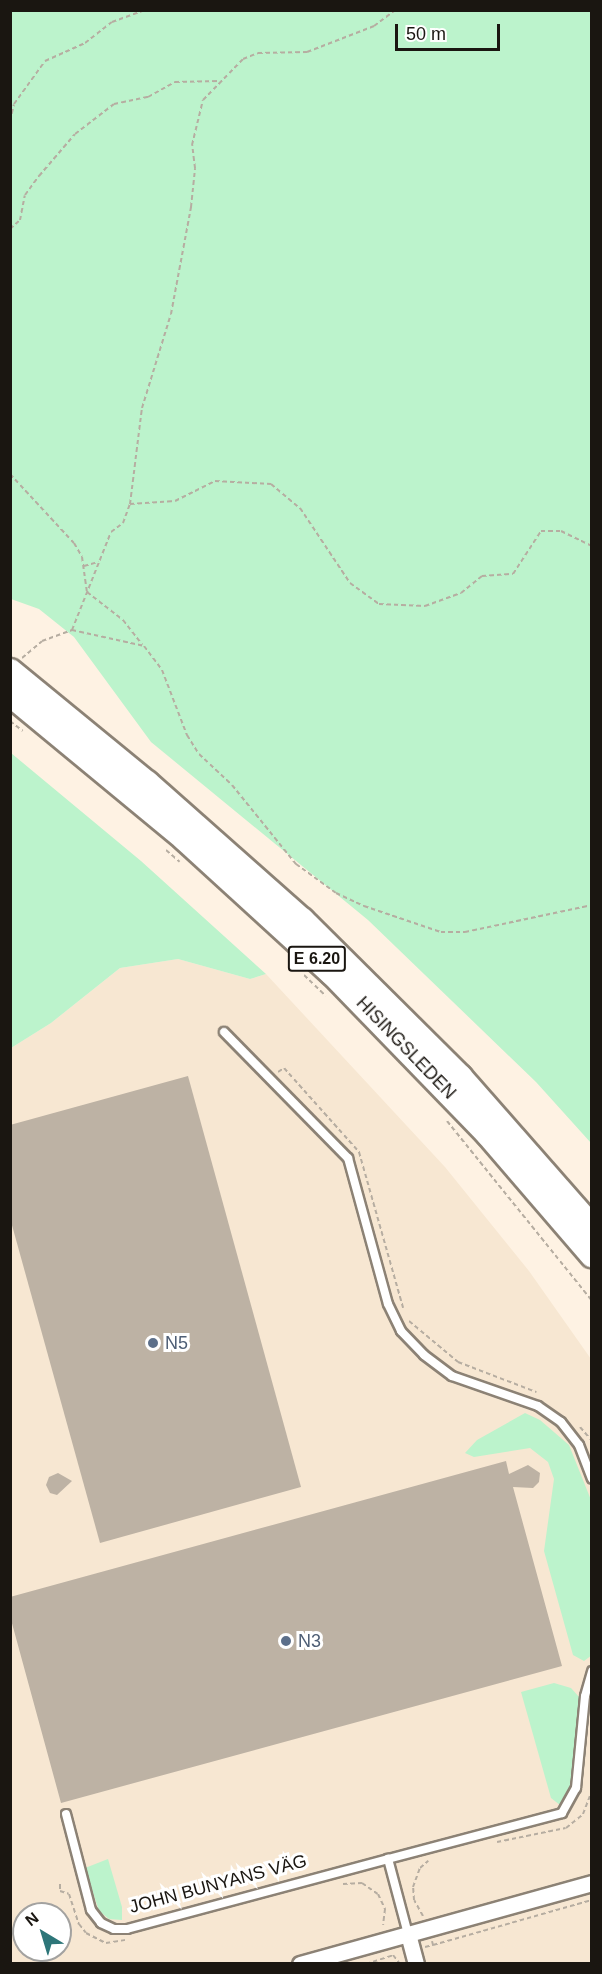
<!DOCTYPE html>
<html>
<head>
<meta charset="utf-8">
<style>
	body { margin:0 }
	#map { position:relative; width:602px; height:1974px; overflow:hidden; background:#fef2e3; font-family:Arial,sans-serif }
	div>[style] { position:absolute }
	.built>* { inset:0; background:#f7e7d2 }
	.green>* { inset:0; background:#bcf3cc }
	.building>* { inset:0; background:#bdb2a4 }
	.path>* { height:2px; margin-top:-1px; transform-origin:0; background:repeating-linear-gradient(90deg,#b6ada1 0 4.5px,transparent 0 7.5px) }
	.roads { filter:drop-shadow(2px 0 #8c8275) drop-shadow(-2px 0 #8c8275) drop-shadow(0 2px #8c8275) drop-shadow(0 -2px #8c8275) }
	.service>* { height:8px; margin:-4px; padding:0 4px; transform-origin:4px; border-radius:4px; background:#fff }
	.minor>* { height:15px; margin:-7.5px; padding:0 7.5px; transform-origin:7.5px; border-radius:7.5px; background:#fff }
	.trunk>* { height:24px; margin:-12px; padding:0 12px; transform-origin:12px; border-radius:12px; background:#fff }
	.dots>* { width:16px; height:16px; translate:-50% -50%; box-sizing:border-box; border:3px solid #fff; border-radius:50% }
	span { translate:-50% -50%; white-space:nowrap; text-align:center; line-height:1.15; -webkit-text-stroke:6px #fff; paint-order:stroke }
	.shield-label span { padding:2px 4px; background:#fff; border:2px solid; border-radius:4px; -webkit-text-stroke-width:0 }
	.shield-label { font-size:16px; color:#1a1611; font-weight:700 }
	.street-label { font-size:18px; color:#1a1611 }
	.service-label { font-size:18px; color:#4e5e75 }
	.left { translate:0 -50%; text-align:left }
	.frame { position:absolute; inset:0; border:12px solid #1a1611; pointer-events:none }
	.north { position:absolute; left:12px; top:1902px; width:60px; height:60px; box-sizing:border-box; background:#fff; border:2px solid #a3a2a0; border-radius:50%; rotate:322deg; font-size:16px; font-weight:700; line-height:24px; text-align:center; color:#1a1611 }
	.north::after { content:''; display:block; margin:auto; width:21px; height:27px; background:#2d7679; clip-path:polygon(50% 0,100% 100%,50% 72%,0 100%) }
	.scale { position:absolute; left:395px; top:24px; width:105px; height:27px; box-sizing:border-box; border:3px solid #1a1611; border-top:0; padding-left:8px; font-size:18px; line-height:21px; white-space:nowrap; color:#1a1611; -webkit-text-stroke:4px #fff; paint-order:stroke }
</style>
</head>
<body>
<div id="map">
	<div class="built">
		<div style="clip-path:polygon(evenodd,178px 959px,250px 979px,266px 974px,445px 1167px,529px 1271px,591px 1359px,591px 1963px,11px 1964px,11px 1048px,51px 1023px,120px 968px,178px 959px,24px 1914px,60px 1914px,60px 1950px,24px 1950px,24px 1914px)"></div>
	</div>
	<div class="green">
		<div style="clip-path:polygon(11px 10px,591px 11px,591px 1143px,536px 1082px,368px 920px,151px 742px,74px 637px,39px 609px,11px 599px)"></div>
		<div style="clip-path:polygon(11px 753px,141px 861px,266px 974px,250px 979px,178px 959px,120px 968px,51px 1023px,11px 1048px)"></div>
		<div style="clip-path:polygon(525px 1413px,540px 1420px,569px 1445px,591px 1500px,592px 1655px,584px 1661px,573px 1655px,544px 1551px,554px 1479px,548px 1462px,530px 1448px,474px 1457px,465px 1453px,477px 1440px)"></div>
		<div style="clip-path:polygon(554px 1683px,571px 1688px,580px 1698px,570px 1790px,560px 1805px,551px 1798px,521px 1692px)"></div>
		<div style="clip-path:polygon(108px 1859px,122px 1907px,122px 1920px,109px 1919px,99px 1911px,85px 1868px)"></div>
	</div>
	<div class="building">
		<div style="clip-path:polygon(188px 1076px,301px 1487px,100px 1543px,10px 1218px,10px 1125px)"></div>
		<div style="clip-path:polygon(506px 1461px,509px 1474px,528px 1465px,540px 1473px,539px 1482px,533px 1488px,513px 1487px,562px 1666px,61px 1803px,10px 1616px,10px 1597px)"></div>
		<div style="clip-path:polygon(58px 1473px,72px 1481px,57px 1495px,50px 1493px,46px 1485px,49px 1477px)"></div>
	</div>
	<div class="path">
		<div style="left:10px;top:121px;width:17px;rotate:-77deg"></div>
		<div style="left:14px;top:104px;width:53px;rotate:-54.2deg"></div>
		<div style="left:45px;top:61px;width:44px;rotate:-24.2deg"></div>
		<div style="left:85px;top:43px;width:34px;rotate:-38deg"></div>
		<div style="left:112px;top:22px;width:35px;rotate:-20deg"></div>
		<div style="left:10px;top:229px;width:13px;rotate:-42deg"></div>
		<div style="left:20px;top:220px;width:25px;rotate:-79deg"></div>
		<div style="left:25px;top:195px;width:24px;rotate:-54deg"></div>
		<div style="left:39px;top:176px;width:55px;rotate:-49.4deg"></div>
		<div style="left:75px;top:134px;width:49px;rotate:-37.6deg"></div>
		<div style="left:114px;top:104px;width:35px;rotate:-12deg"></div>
		<div style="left:148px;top:97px;width:31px;rotate:-29deg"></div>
		<div style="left:175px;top:82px;width:44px;rotate:-1.3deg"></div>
		<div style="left:10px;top:474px;width:94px;rotate:47.2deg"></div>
		<div style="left:74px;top:543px;width:16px;rotate:60deg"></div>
		<div style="left:82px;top:557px;width:35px;rotate:82deg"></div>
		<div style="left:87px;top:592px;width:46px;rotate:37.9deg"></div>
		<div style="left:123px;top:620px;width:31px;rotate:52deg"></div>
		<div style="left:130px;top:504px;width:45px;rotate:-3.8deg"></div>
		<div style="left:175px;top:501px;width:45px;rotate:-26.6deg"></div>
		<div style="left:215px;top:481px;width:56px;rotate:3.1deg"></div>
		<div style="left:271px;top:484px;width:38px;rotate:40deg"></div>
		<div style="left:300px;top:508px;width:90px;rotate:56.3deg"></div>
		<div style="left:350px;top:583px;width:36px;rotate:36deg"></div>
		<div style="left:379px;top:604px;width:46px;rotate:2.5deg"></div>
		<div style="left:425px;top:606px;width:38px;rotate:-20deg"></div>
		<div style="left:461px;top:593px;width:27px;rotate:-39deg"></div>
		<div style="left:482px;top:576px;width:31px;rotate:-4deg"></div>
		<div style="left:513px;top:574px;width:51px;rotate:-56.9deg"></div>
		<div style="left:541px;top:531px;width:20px"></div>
		<div style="left:561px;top:531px;width:34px;rotate:26deg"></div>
		<div style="left:84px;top:566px;width:15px;rotate:-16deg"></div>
		<div style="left:72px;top:630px;width:105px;rotate:-68.3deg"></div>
		<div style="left:111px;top:532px;width:15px;rotate:-37deg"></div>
		<div style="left:123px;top:523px;width:20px;rotate:-70deg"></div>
		<div style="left:130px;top:504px;width:97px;rotate:-82.9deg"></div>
		<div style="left:142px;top:408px;width:98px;rotate:-72.9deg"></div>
		<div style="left:171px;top:314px;width:109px;rotate:-79.4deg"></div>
		<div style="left:191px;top:207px;width:39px;rotate:-84deg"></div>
		<div style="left:195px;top:168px;width:23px;rotate:-97deg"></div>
		<div style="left:192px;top:145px;width:46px;rotate:-76.3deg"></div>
		<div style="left:203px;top:100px;width:57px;rotate:-45.7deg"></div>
		<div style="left:243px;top:59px;width:16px;rotate:-22deg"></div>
		<div style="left:258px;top:53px;width:49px;rotate:-1.2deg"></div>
		<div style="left:307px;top:52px;width:72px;rotate:-21.2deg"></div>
		<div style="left:374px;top:26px;width:26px;rotate:-37deg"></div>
		<div style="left:22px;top:658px;width:26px;rotate:-40deg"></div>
		<div style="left:42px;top:641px;width:32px;rotate:-20deg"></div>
		<div style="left:72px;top:630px;width:74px;rotate:12.5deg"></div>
		<div style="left:144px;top:646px;width:30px;rotate:53deg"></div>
		<div style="left:162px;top:670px;width:70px;rotate:69deg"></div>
		<div style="left:187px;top:735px;width:22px;rotate:58deg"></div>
		<div style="left:199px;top:754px;width:45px;rotate:43.2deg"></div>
		<div style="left:232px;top:785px;width:102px;rotate:51deg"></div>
		<div style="left:296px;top:864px;width:49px;rotate:35.9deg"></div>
		<div style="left:336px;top:893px;width:31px;rotate:25deg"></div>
		<div style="left:364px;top:906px;width:81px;rotate:18.7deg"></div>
		<div style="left:441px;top:932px;width:24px"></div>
		<div style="left:465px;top:932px;width:130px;rotate:-12deg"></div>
		<div style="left:10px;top:721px;width:16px;rotate:38deg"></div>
		<div style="left:166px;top:850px;width:18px;rotate:41deg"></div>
		<div style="left:304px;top:975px;width:30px;rotate:44deg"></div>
		<div style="left:278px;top:1072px;width:7px;rotate:-34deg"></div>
		<div style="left:284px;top:1068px;width:113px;rotate:48.2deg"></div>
		<div style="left:359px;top:1152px;width:162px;rotate:74.2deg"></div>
		<div style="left:447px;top:1121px;width:231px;rotate:51.1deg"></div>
		<div style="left:409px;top:1321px;width:64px;rotate:39.9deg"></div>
		<div style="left:458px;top:1362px;width:84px;rotate:21deg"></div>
		<div style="left:580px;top:1427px;width:18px;rotate:49deg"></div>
		<div style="left:497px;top:1842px;width:70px;rotate:-11.5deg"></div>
		<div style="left:566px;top:1828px;width:22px;rotate:-39deg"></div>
		<div style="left:583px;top:1814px;width:25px;rotate:-69deg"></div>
		<div style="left:60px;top:1884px;width:7px;rotate:90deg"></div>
		<div style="left:60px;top:1891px;width:9px;rotate:18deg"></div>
		<div style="left:69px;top:1894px;width:32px;rotate:72deg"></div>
		<div style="left:79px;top:1924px;width:11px;rotate:52deg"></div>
		<div style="left:86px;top:1933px;width:22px;rotate:27deg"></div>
		<div style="left:106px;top:1943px;width:20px;rotate:-9deg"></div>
		<div style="left:343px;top:1884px;width:19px;rotate:-3deg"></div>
		<div style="left:362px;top:1883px;width:19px;rotate:35deg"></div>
		<div style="left:378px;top:1894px;width:17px;rotate:65deg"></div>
		<div style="left:385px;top:1909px;width:16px;rotate:97deg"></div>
		<div style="left:423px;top:1916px;width:18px;rotate:-119deg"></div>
		<div style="left:414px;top:1900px;width:13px;rotate:-94deg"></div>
		<div style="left:413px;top:1887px;width:20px;rotate:-70deg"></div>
		<div style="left:420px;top:1868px;width:11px;rotate:-41deg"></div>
		<div style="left:433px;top:1945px;width:165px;rotate:-15.8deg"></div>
		<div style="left:425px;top:1947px;width:8px;rotate:-14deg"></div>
		<div style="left:433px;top:1945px;width:4px;rotate:-104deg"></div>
		<div style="left:366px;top:1964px;width:28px;rotate:-18deg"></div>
		<div style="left:393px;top:1955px;width:11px;rotate:52deg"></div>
	</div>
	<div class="roads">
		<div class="service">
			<div style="left:224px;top:1032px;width:177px;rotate:45.5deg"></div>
			<div style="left:348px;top:1158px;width:151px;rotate:74.7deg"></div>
			<div style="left:388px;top:1304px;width:30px;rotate:64deg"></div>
			<div style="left:401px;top:1331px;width:33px;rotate:46deg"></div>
			<div style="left:424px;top:1355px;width:35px;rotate:37deg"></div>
			<div style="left:452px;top:1376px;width:91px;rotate:19.2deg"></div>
			<div style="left:538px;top:1406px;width:28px;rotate:35deg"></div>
			<div style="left:561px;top:1422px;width:29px;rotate:52deg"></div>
			<div style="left:579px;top:1445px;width:36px;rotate:69deg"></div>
			<div style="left:66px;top:1814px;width:99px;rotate:75.4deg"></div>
			<div style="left:91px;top:1910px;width:16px;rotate:52deg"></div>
			<div style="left:101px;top:1923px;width:14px;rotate:25deg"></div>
			<div style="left:114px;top:1929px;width:13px"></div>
			<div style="left:127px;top:1929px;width:270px;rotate:-15deg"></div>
			<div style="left:408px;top:1934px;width:78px;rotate:-104.9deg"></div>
			<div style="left:388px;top:1859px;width:180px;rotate:-14.8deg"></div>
			<div style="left:562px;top:1813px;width:29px;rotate:-61deg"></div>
			<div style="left:576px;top:1788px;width:92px;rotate:-84.4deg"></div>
			<div style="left:585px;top:1696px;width:26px;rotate:-74deg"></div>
		</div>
		<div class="minor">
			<div style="left:408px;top:1934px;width:31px;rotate:75deg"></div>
			<div style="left:300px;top:1964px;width:303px;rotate:-15.5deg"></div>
		</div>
		<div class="trunk">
			<div style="left:10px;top:671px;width:177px;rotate:39.3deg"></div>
			<div style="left:147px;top:783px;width:207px;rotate:41.5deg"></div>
			<div style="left:302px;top:920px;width:223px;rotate:44.8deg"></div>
			<div style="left:460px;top:1077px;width:200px;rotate:48.7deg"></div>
			<div style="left:10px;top:694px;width:227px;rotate:39.6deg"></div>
			<div style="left:185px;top:839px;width:199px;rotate:42.4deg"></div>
			<div style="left:332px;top:973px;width:224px;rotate:45.9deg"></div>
			<div style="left:488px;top:1134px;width:160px;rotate:49.3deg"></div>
		</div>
	</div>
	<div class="dots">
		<div style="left:153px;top:1343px;background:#5c6f8a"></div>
		<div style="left:286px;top:1641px;background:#5c6f8a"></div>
	</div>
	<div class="shield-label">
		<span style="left:317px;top:959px">E 6.20</span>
	</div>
	<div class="street-label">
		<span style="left:406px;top:1048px;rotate:46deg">HISINGSLEDEN</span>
		<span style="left:218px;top:1884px;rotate:-15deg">JOHN BUNYANS VÄG</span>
	</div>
	<div class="service-label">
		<span class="left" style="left:165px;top:1343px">N5</span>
		<span class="left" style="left:298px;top:1641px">N3</span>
	</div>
	<div class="frame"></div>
	<div class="north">N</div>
	<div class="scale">50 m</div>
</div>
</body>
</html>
